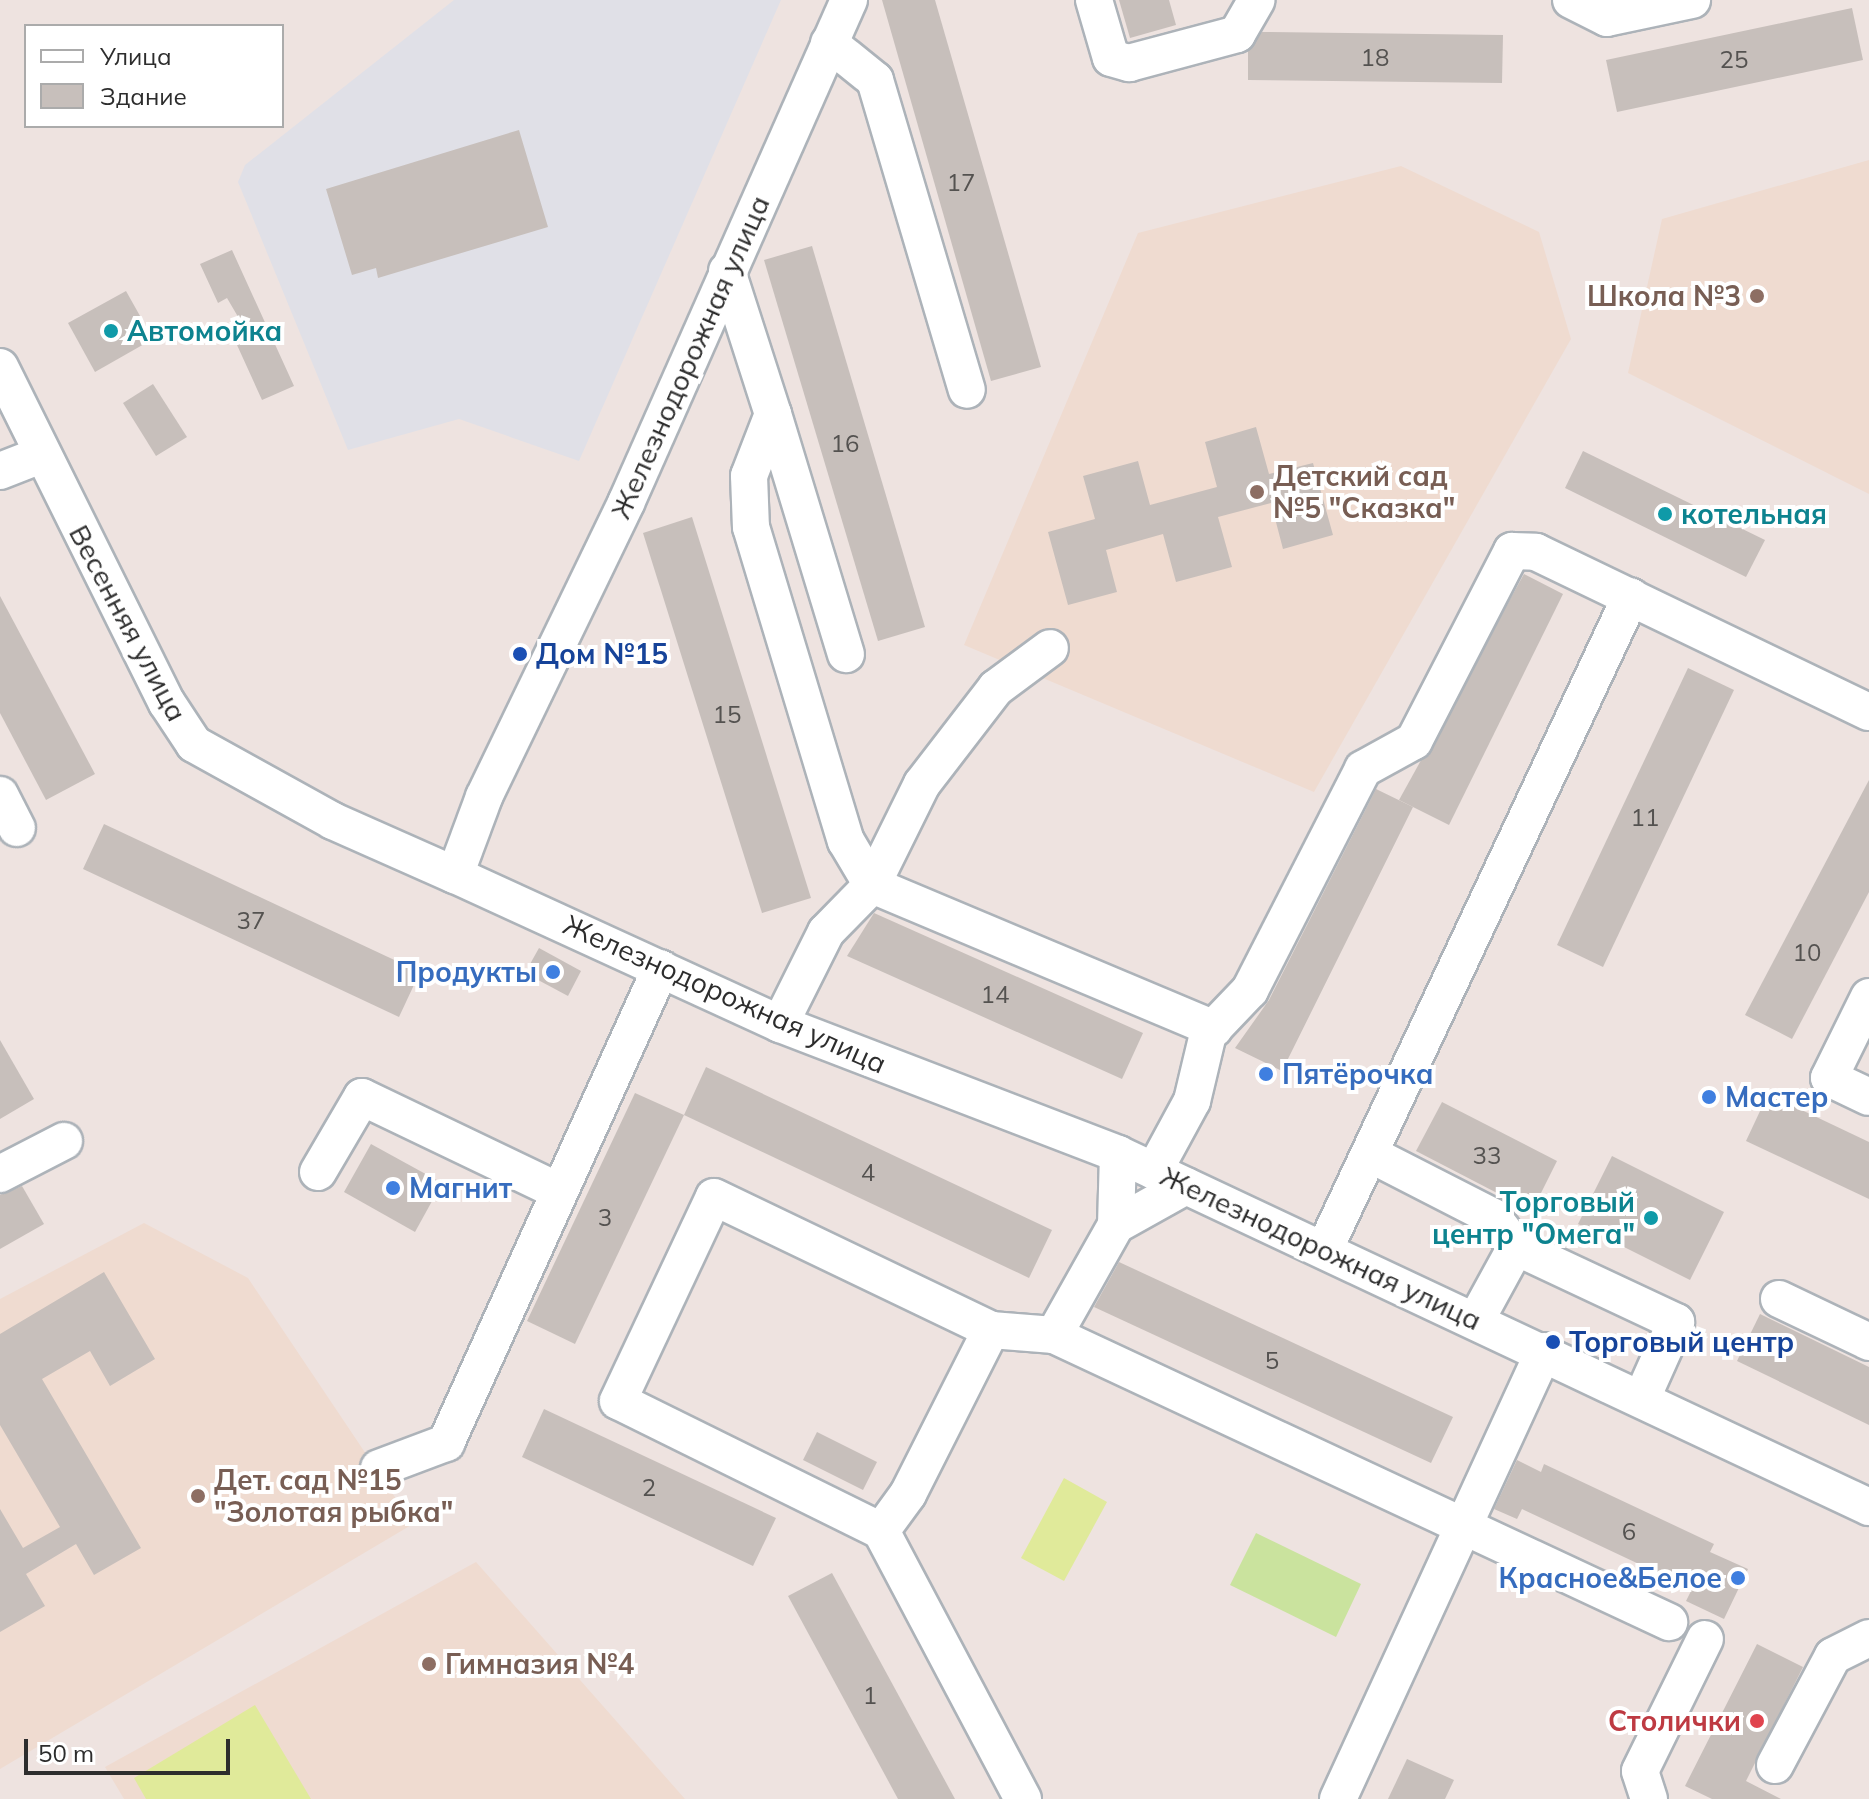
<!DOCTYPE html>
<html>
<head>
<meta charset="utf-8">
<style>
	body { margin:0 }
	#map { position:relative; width:1869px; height:1799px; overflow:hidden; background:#eee3e0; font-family:Mulish,sans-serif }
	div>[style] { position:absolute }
	.industrial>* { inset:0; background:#e0e0e7 }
	.education>* { inset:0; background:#efdbd0 }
	.green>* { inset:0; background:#cae39e }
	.pitch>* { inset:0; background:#e0ea9a }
	.building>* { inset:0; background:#c7bfbb }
	.roads { filter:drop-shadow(2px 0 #adb3b9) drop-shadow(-2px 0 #adb3b9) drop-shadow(0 2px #adb3b9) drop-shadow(0 -2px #adb3b9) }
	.minor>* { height:36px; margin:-18px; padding:0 18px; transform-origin:18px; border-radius:18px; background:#fff }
	.dots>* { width:22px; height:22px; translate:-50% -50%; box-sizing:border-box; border:4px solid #fff; border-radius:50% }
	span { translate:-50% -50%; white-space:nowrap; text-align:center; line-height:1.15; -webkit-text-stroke:8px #fff; paint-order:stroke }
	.number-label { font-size:24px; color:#545250 }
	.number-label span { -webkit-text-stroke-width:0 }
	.education-label { font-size:28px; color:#785e54; font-weight:700 }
	.right { translate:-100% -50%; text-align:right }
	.left { translate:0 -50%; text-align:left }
	.culture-label { font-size:28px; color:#0d838f; font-weight:700 }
	.street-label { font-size:28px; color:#2d2d2d }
	.transit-label { font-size:28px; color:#164399; font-weight:700 }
	.shop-label { font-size:28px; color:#366cbe; font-weight:700 }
	.health-label { font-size:28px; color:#be3a42; font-weight:700 }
	.legend { position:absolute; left:24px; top:24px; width:260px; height:104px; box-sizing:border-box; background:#fff; border:2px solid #ababab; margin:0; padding:10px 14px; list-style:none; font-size:24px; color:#2d2d2d }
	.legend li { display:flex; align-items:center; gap:16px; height:40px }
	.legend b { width:40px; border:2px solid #ababab }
	.scale { position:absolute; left:24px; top:1739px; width:206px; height:36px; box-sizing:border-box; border:4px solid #2d2d2d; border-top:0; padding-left:10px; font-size:24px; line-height:28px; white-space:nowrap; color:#2d2d2d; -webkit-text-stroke:6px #fff; paint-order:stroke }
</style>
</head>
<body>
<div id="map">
	<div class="industrial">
		<div style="clip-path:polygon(454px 0,781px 0,579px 461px,459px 419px,348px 450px,238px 182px,245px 165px)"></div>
	</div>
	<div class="education">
		<div style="clip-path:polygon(1869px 160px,1869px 494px,1628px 373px,1662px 219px)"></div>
		<div style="clip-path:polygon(1401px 166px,1539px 232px,1571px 339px,1314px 792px,964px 645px,1138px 233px)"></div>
		<div style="clip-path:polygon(144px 1223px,248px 1278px,413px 1524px,0 1769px,0 1299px)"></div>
		<div style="clip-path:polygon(476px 1562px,685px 1799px,124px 1799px,105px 1767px)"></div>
	</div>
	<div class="green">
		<div style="clip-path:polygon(1256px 1533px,1361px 1584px,1336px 1637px,1230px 1585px)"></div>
	</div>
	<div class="pitch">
		<div style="clip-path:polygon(1064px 1478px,1107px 1502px,1064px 1581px,1021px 1558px)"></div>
		<div style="clip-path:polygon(255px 1705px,311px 1799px,146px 1799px,134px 1778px)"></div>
	</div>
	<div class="building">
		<div style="clip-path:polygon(882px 0,935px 0,1041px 367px,991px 381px)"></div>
		<div style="clip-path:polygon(1119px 0,1169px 0,1176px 25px,1130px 38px)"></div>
		<div style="clip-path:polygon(1852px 8px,1863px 60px,1617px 112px,1606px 60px)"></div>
		<div style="clip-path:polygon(1262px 32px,1503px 35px,1502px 83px,1248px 80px,1248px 50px)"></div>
		<div style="clip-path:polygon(519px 130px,548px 227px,378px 278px,376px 268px,352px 275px,326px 189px)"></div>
		<div style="clip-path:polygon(812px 246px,925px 627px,878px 641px,764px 260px)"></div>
		<div style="clip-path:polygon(232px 250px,294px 386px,262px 400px,232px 334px,244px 327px,227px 298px,218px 303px,200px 264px)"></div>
		<div style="clip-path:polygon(126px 291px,153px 339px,95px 372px,68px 323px)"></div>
		<div style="clip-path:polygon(153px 384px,187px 437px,156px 456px,123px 403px)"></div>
		<div style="clip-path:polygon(1256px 427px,1269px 474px,1313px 463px,1333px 535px,1283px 549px,1271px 503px,1218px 517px,1232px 567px,1176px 582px,1163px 534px,1106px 550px,1117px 592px,1068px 605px,1048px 532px,1095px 519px,1083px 476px,1138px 461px,1150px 505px,1217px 487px,1205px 442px)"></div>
		<div style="clip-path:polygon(1583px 451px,1765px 540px,1746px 577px,1565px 488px)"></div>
		<div style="clip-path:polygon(692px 517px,811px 898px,762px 913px,643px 533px)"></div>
		<div style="clip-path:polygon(1524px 574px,1563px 594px,1449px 825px,1399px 800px)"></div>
		<div style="clip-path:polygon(0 596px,95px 774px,46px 800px,0 713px)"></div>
		<div style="clip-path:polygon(1688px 668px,1734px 690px,1603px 967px,1557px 945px)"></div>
		<div style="clip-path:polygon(1869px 780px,1869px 892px,1792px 1039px,1745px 1015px)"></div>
		<div style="clip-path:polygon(1376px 789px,1413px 807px,1282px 1071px,1235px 1048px,1269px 1000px)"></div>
		<div style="clip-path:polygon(104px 824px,420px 972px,399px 1017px,83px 869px)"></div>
		<div style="clip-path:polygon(874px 913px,1143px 1033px,1122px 1079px,847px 956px)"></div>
		<div style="clip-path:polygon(539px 948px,581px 971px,568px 996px,525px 973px)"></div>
		<div style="clip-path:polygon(0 1040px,34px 1099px,0 1119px)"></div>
		<div style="clip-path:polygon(706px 1067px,1052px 1230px,1029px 1278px,684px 1115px)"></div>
		<div style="clip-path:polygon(635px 1093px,684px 1115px,575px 1344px,527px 1321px)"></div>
		<div style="clip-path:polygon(1768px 1094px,1869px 1142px,1869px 1199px,1746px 1141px)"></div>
		<div style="clip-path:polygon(1442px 1102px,1557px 1161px,1532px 1211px,1416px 1151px)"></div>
		<div style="clip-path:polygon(371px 1144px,442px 1183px,415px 1232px,344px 1192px)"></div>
		<div style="clip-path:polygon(1612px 1156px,1724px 1212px,1690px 1280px,1578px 1224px)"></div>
		<div style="clip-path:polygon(22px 1186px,44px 1224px,0 1249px,0 1195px)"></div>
		<div style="clip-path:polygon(1119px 1262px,1453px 1417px,1431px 1463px,1094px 1307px)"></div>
		<div style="clip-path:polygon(104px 1272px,155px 1359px,110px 1386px,90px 1351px,42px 1379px,141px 1548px,94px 1575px,76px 1544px,26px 1574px,45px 1606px,0 1632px,0 1509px,23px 1548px,60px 1527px,0 1425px,0 1334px)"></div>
		<div style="clip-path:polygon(1760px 1314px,1869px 1367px,1869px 1425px,1737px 1361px)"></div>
		<div style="clip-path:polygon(544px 1409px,776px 1518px,753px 1566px,522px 1457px)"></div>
		<div style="clip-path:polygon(817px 1432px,877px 1462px,863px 1490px,803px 1460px)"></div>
		<div style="clip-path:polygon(1517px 1460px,1541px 1472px,1544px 1464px,1714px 1544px,1710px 1552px,1748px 1569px,1724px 1619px,1686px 1601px,1692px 1589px,1522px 1509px,1517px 1519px,1494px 1509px)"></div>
		<div style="clip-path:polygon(832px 1573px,955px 1799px,898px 1799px,788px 1596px)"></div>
		<div style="clip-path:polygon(1757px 1644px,1803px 1667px,1746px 1781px,1781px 1799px,1712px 1799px,1685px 1786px)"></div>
		<div style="clip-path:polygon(1407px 1759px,1454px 1780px,1445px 1799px,1388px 1799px)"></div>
	</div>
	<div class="roads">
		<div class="minor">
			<div style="left:849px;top:0;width:550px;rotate:113.91deg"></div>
			<div style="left:626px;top:503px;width:326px;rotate:115.8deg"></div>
			<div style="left:484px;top:797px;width:83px;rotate:110.4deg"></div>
			<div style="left:455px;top:875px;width:358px;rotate:24.6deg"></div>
			<div style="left:780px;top:1024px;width:362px;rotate:21deg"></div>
			<div style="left:1118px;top:1154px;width:830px;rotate:25.18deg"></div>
			<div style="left:1094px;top:0;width:60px;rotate:73.7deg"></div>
			<div style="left:1111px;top:58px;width:19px;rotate:16deg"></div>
			<div style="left:1129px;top:63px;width:112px;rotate:-15deg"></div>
			<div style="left:1237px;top:34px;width:39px;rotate:-60deg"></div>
			<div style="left:1571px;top:0;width:40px;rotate:26.6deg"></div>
			<div style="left:1607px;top:18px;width:87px;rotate:-12deg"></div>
			<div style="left:829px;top:43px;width:59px;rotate:38.8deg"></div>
			<div style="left:875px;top:80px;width:323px;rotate:73.5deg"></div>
			<div style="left:727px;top:271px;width:150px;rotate:72.2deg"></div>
			<div style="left:773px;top:414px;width:66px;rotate:111.2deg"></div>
			<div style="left:749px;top:476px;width:51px;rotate:87.8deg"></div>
			<div style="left:751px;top:527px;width:328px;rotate:73.2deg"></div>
			<div style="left:846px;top:841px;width:51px;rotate:59.4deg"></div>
			<div style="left:0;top:367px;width:375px;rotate:63.6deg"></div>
			<div style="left:167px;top:703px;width:49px;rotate:56.6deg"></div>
			<div style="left:194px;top:744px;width:159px;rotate:29deg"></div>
			<div style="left:333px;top:821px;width:133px;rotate:23.9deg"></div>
			<div style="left:773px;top:414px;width:251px;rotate:73.1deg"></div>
			<div style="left:0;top:471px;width:44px;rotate:-21.3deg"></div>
			<div style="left:0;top:795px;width:37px;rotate:63deg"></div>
			<div style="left:872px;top:885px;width:113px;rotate:-63.7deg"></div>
			<div style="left:922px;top:784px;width:121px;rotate:-52.4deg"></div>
			<div style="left:996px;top:688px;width:67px;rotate:-36.5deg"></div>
			<div style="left:1869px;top:997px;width:90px;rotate:116.3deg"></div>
			<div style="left:1829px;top:1078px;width:44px;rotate:25.4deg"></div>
			<div style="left:780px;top:1024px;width:103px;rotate:-63.4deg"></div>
			<div style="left:826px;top:932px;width:66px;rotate:-45.6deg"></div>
			<div style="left:872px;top:885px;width:371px;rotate:22.8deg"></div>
			<div style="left:1370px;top:1154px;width:138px;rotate:27.1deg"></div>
			<div style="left:1493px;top:1217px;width:38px;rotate:53deg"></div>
			<div style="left:1154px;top:1171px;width:80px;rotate:-61.5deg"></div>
			<div style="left:1192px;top:1101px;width:69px;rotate:-76.6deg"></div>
			<div style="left:1208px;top:1034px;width:61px;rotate:-46.3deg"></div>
			<div style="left:1250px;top:990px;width:248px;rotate:-62.9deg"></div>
			<div style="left:1363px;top:769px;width:58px;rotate:-28.8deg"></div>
			<div style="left:1414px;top:741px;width:214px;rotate:-62.7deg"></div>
			<div style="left:1512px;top:551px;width:24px;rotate:2deg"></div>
			<div style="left:1536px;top:552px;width:369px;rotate:25.7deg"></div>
			<div style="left:318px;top:1172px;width:87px;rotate:-59.6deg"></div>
			<div style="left:362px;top:1097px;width:217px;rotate:25.6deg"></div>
			<div style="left:0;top:1174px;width:72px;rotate:-27.3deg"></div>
			<div style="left:1116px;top:1225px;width:80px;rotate:-29.1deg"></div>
			<div style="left:1324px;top:1250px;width:722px;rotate:-64.85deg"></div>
			<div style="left:1779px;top:1299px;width:100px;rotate:25.5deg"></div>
			<div style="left:1476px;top:1320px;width:83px;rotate:-61.3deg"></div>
			<div style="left:1516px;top:1247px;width:177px;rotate:25.1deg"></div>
			<div style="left:1676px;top:1322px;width:83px;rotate:114.1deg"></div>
			<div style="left:1054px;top:1335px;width:126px;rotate:-60.6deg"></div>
			<div style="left:1116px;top:1225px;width:71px;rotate:-88.4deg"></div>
			<div style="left:379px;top:1468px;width:72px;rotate:-20.5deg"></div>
			<div style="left:446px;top:1443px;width:521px;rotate:-65.65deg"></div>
			<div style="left:881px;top:1531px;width:46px;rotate:-53.9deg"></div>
			<div style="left:908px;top:1494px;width:184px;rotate:-63.2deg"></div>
			<div style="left:1775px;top:1765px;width:123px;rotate:-62deg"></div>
			<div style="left:1833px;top:1656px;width:40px;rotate:-26.6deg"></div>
			<div style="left:1023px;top:1799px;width:303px;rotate:-117.9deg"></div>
			<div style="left:881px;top:1531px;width:293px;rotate:-153.7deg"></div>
			<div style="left:618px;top:1401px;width:225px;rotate:-64.8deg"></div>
			<div style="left:714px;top:1197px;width:307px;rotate:25.6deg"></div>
			<div style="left:991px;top:1330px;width:63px;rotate:4.5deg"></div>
			<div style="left:1054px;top:1335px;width:679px;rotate:25.02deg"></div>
			<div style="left:1338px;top:1799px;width:493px;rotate:-65.3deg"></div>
			<div style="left:1649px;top:1799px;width:29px;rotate:-108deg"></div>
			<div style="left:1640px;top:1771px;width:147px;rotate:-63.8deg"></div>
		</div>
	</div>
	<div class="dots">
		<div style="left:1757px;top:296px;background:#8d6e63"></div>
		<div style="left:111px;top:331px;background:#0f9aa8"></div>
		<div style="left:1257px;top:492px;background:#8d6e63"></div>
		<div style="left:1665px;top:514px;background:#0f9aa8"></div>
		<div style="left:520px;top:654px;background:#1a4fb4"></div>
		<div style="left:553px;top:972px;background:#3f7fe0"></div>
		<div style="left:1266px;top:1074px;background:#3f7fe0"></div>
		<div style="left:1709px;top:1097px;background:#3f7fe0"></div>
		<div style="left:393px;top:1188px;background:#3f7fe0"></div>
		<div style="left:1651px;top:1218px;background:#0f9aa8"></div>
		<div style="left:1553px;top:1342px;background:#1a4fb4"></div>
		<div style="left:198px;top:1496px;background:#8d6e63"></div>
		<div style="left:1738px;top:1578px;background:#3f7fe0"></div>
		<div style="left:429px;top:1664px;background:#8d6e63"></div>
		<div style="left:1757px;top:1721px;background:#e0444e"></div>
	</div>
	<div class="number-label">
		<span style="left:1375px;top:58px">18</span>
		<span style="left:1734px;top:60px">25</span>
		<span style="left:961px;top:183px">17</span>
		<span style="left:845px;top:444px">16</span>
		<span style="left:727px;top:715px">15</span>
		<span style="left:1645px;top:818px">11</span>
		<span style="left:251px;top:921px">37</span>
		<span style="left:1807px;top:953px">10</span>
		<span style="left:995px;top:995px">14</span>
		<span style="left:1487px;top:1156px">33</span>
		<span style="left:868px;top:1173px">4</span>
		<span style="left:605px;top:1218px">3</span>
		<span style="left:1272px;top:1361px">5</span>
		<span style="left:649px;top:1488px">2</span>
		<span style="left:1629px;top:1532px">6</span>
		<span style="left:870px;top:1696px">1</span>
	</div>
	<div class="education-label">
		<span class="right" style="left:1741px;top:296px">Школа №3</span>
		<span class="left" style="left:1273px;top:492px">Детский сад<br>№5 "Сказка"</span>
		<span class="left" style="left:214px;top:1496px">Дет. сад №15<br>"Золотая рыбка"</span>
		<span class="left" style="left:445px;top:1664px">Гимназия №4</span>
	</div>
	<div class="culture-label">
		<span class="left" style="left:127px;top:331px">Автомойка</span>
		<span class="left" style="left:1681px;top:514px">котельная</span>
		<span class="right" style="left:1635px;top:1218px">Торговый<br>центр "Омега"</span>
	</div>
	<div class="street-label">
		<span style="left:690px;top:357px;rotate:-66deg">Железнодорожная улица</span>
		<span style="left:128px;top:623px;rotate:62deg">Весенняя улица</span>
		<span style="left:725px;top:994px;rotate:24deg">Железнодорожная улица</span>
		<span style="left:1321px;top:1248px;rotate:25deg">Железнодорожная улица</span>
	</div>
	<div class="transit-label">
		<span class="left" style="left:536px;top:654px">Дом №15</span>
		<span class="left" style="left:1569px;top:1342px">Торговый центр</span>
	</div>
	<div class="shop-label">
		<span class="right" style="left:537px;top:972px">Продукты</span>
		<span class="left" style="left:1282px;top:1074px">Пятёрочка</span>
		<span class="left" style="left:1725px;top:1097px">Мастер</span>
		<span class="left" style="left:409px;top:1188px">Магнит</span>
		<span class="right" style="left:1722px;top:1578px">Красное&amp;Белое</span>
	</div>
	<div class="health-label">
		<span class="right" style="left:1741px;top:1721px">Столички</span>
	</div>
	<ul class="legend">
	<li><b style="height:10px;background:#fff"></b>Улица</li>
	<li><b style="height:22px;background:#c7bfbb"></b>Здание</li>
	</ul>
	<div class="scale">50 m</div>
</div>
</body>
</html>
